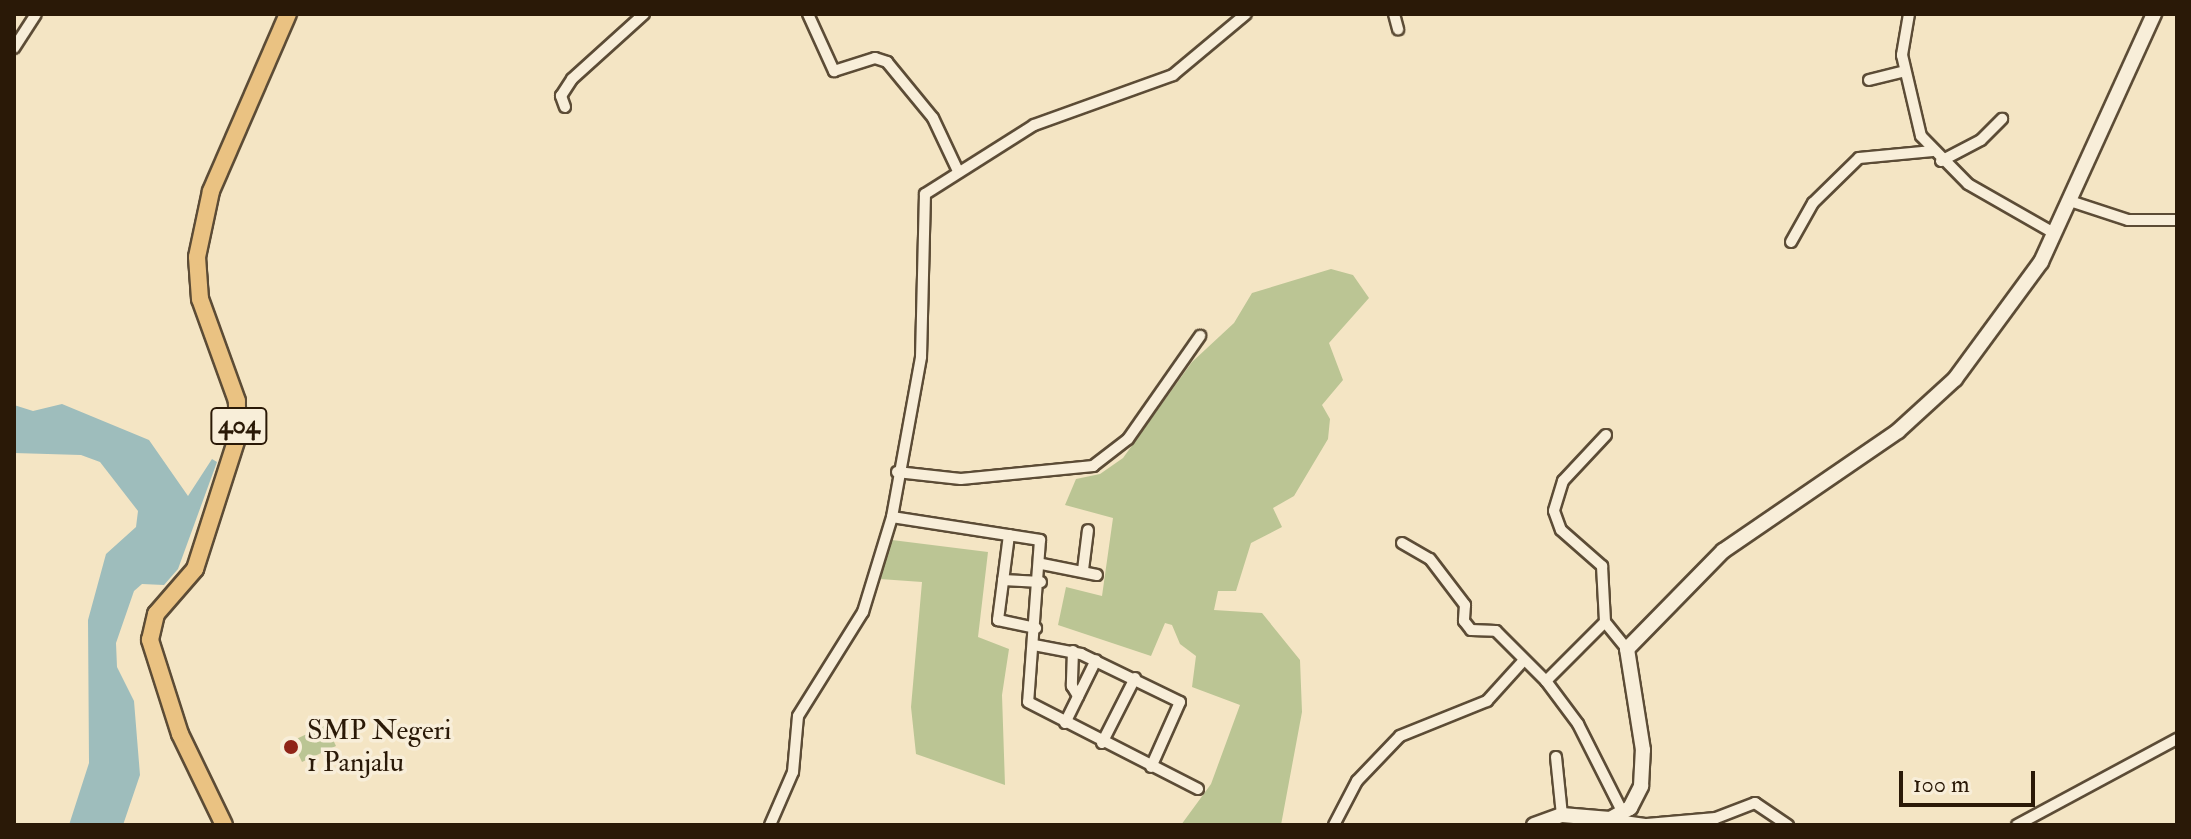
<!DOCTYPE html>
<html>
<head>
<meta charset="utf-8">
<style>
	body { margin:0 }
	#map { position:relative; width:2191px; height:839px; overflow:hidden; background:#f4e5c4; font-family:"IM FELL Double Pica",serif }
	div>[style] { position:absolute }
	.green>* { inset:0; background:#bbc594 }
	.water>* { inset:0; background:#9ebdbc }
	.roads { filter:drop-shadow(2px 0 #5c4c36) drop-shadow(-2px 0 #5c4c36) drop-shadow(0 2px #5c4c36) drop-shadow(0 -2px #5c4c36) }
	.street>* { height:10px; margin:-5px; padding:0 5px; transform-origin:5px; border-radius:5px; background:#f8eed9 }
	.secondary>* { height:14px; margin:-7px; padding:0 7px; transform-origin:7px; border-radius:7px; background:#f8eed9 }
	.primary>* { height:16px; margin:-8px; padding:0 8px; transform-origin:8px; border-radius:8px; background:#eac282 }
	.dots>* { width:22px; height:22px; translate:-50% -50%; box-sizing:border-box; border:4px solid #f8eed9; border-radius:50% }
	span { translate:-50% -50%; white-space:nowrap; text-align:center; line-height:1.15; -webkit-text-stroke:7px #f8eed9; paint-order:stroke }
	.shield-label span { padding:2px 6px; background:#f8eed9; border:2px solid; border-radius:6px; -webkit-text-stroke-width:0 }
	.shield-label { font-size:26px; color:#2a1907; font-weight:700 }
	.poi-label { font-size:28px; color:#2a1907 }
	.left { translate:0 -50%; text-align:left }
	.frame { position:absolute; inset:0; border:16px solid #2a1907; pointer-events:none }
	.scale { position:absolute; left:1899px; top:771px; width:136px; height:36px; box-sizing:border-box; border:4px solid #2a1907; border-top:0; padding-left:10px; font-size:24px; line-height:28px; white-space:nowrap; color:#2a1907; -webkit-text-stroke:6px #f8eed9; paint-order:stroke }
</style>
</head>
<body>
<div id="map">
	<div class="green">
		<div style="clip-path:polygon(1331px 269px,1353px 275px,1369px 298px,1329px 343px,1343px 380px,1322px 405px,1330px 419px,1328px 439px,1294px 496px,1273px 508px,1282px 527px,1251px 543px,1236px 591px,1218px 591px,1214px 610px,1262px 613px,1300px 660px,1302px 712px,1281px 825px,1181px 825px,1211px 784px,1240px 705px,1192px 687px,1196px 656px,1180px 644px,1172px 625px,1165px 623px,1151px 656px,1058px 625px,1066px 587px,1102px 596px,1113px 518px,1065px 505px,1076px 479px,1100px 474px,1123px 458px,1192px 362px,1234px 323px,1252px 293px)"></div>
		<div style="clip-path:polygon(892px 540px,988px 552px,978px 637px,1009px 649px,1002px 695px,1005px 785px,916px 754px,911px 707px,922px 582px,880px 579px)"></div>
		<div style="clip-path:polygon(326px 725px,336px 746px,302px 762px,292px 741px)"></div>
	</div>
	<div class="water">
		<div style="clip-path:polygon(62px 404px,149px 440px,188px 496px,212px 459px,217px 462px,178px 569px,164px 585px,142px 584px,134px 591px,116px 643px,117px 667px,134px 701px,140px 775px,123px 825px,69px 825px,89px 763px,88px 620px,106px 554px,136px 527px,138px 511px,100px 462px,81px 455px,14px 453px,14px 405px,33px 411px)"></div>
	</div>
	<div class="roads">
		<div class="street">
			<div style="left:808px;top:14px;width:63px;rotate:65.5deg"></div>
			<div style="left:834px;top:71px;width:43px;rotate:-17.6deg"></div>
			<div style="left:875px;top:58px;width:13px;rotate:18deg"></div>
			<div style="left:887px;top:62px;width:72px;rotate:50.6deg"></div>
			<div style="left:933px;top:118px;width:56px;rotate:64.8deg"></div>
			<div style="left:1394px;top:14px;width:16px;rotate:75deg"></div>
			<div style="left:1909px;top:14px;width:42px;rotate:99.7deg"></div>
			<div style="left:1902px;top:55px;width:83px;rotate:76.8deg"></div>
			<div style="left:1921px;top:136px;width:67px;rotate:45.6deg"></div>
			<div style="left:1968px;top:184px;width:99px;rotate:29.7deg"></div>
			<div style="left:14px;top:48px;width:40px;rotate:-57.1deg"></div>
			<div style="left:1869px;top:80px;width:36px;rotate:-14deg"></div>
			<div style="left:565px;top:107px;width:12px;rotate:-110deg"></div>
			<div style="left:561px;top:96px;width:20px;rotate:-57deg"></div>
			<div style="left:572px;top:79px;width:97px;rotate:-42.1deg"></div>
			<div style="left:1941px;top:161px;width:45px;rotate:-27.7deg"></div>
			<div style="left:1981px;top:140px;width:30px;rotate:-45deg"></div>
			<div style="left:2070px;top:201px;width:61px;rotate:18.1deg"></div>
			<div style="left:2128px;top:220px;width:49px"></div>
			<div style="left:1791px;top:242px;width:45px;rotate:-60.6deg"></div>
			<div style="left:1813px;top:203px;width:64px;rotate:-44.4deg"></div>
			<div style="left:1859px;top:158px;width:74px;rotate:-5.4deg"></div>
			<div style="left:1606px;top:435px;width:63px;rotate:133.1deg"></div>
			<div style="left:1563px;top:481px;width:31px;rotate:107deg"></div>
			<div style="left:1554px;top:511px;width:20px;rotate:70deg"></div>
			<div style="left:1561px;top:530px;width:55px;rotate:41.3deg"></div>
			<div style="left:1602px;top:566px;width:56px;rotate:86.9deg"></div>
			<div style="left:1605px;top:622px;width:35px;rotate:51deg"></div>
			<div style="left:897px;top:472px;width:64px;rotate:6.2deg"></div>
			<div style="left:961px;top:479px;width:133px;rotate:-5.6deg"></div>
			<div style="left:1093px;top:466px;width:44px;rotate:-37.6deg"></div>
			<div style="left:1128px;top:439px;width:126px;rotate:-55deg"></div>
			<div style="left:892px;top:517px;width:150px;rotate:8.8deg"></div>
			<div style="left:1040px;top:540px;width:162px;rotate:94.2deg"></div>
			<div style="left:1028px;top:702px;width:191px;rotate:27.1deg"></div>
			<div style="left:1009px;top:535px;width:86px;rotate:97.4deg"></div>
			<div style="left:998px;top:620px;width:39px;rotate:12deg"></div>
			<div style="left:1402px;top:543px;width:32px;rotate:30deg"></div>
			<div style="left:1430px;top:559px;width:58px;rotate:52.7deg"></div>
			<div style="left:1465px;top:605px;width:16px;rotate:94deg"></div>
			<div style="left:1464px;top:621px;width:11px;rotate:52deg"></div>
			<div style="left:1471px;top:630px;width:25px;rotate:2deg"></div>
			<div style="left:1496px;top:631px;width:71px;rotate:45deg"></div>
			<div style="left:1546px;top:681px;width:54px;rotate:53.3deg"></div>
			<div style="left:1578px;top:724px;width:100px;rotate:63.2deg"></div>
			<div style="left:1042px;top:564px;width:56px;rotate:11.3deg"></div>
			<div style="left:1083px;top:570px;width:40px;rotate:-82.9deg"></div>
			<div style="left:1003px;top:580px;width:38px;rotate:3deg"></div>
			<div style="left:1034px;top:645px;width:48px;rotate:10.8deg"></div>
			<div style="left:1081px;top:654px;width:110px;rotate:25.9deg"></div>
			<div style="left:1180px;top:702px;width:71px;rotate:114deg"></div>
			<div style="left:1073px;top:651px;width:35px;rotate:92deg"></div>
			<div style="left:1072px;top:686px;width:12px;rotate:59deg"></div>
			<div style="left:1546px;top:681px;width:83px;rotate:-45deg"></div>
			<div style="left:1065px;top:723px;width:70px;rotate:-63.8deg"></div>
			<div style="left:1102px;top:743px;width:73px;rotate:-63.1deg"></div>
			<div style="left:1556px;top:757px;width:58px;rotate:84.1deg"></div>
			<div style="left:1610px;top:819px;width:37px;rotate:8deg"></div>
			<div style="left:1647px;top:824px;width:69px;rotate:-5deg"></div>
			<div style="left:1716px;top:818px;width:42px;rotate:-21deg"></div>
			<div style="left:1755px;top:803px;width:40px;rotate:34deg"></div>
			<div style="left:770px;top:825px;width:58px;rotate:-66.5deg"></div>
			<div style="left:793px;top:772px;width:56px;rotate:-84.9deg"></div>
			<div style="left:798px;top:716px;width:123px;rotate:-58deg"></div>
			<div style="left:863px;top:612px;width:99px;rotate:-73deg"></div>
			<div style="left:892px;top:517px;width:163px;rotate:-79.7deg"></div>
			<div style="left:921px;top:357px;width:163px;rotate:-88.6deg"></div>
			<div style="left:925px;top:194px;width:129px;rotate:-32.3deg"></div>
			<div style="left:1034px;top:125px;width:148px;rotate:-19.8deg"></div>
			<div style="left:1173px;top:75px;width:95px;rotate:-39.9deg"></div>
			<div style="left:1334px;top:825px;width:50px;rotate:-62.4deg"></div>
			<div style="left:1357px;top:781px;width:62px;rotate:-46.3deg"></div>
			<div style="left:1400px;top:736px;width:94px;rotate:-21.9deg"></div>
			<div style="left:1487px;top:701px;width:55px;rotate:-47.9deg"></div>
			<div style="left:2017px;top:825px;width:182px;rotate:-28.3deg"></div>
		</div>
		<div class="secondary">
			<div style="left:1534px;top:825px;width:30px;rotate:-20deg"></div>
			<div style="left:1562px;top:815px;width:48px;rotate:4.8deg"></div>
			<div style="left:1610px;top:819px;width:23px;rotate:-29deg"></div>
			<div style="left:1630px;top:808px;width:25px;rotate:-63deg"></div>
			<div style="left:1641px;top:786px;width:36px;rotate:-87deg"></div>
			<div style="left:1643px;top:750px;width:102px;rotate:-99deg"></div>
			<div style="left:1627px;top:649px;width:137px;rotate:-45.6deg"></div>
			<div style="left:1723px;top:551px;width:212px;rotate:-34.4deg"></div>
			<div style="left:1898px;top:431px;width:77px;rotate:-42.4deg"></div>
			<div style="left:1955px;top:379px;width:145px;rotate:-53.7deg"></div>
			<div style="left:2041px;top:262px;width:273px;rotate:-65.5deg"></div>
		</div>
		<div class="primary">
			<div style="left:224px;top:825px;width:101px;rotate:-115.8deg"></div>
			<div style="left:180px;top:734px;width:99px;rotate:-107.7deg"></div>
			<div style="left:150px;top:640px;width:27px;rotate:-77deg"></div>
			<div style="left:156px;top:614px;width:60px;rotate:-49.1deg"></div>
			<div style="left:195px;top:569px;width:141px;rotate:-72.2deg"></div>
			<div style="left:238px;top:435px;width:34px;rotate:-92deg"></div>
			<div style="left:237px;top:401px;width:109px;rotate:-109.9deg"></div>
			<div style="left:200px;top:299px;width:42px;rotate:-94.1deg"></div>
			<div style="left:197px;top:257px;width:67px;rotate:-78deg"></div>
			<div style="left:211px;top:191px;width:193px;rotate:-66.5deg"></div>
		</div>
	</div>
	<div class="dots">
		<div style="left:291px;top:747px;background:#8f2418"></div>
	</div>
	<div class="shield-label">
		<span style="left:239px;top:426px">404</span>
	</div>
	<div class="poi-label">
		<span class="left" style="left:307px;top:747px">SMP Negeri<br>1 Panjalu</span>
	</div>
	<div class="frame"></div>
	<div class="scale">100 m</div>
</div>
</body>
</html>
